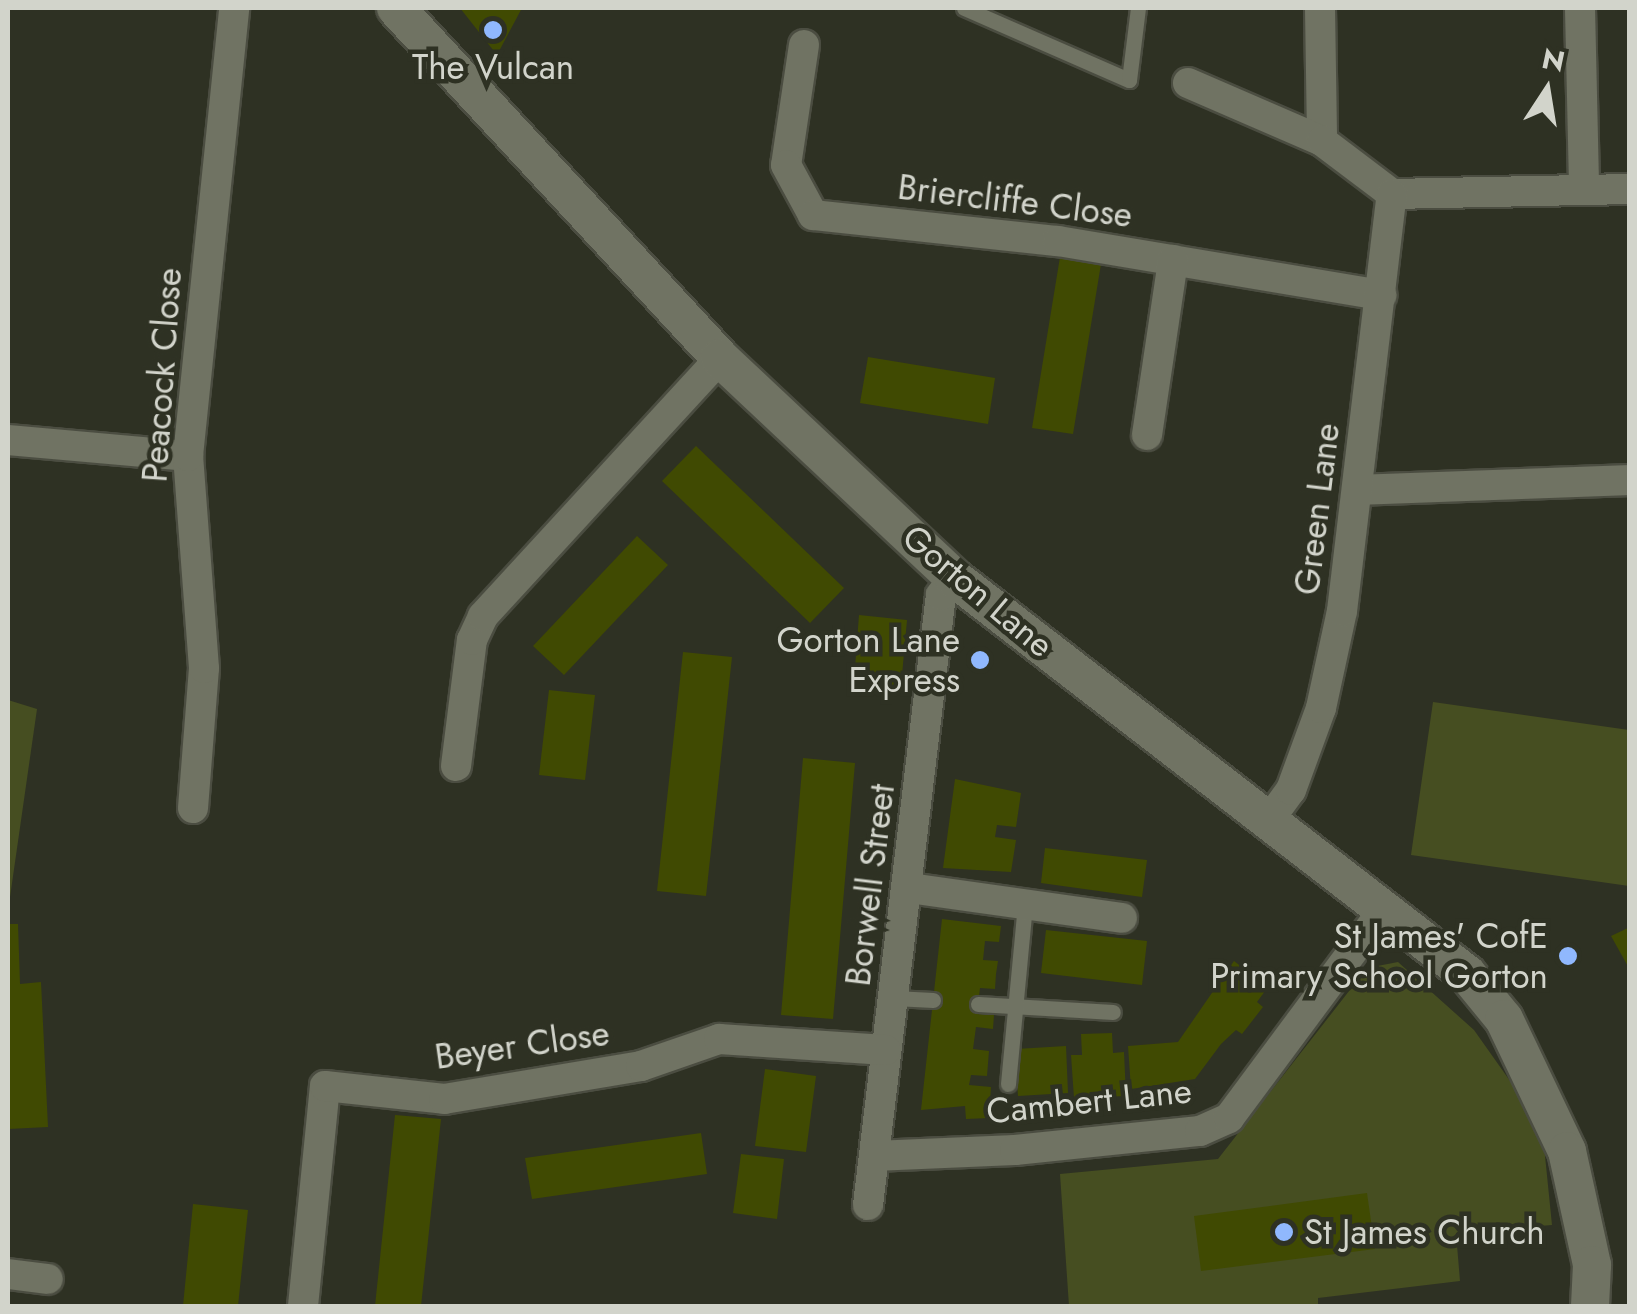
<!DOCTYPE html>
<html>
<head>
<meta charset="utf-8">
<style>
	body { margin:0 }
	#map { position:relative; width:1637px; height:1314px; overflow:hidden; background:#2e3123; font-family:Jost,sans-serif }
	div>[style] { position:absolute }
	.green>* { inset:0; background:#464e21 }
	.building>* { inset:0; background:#404a02 }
	.roads { filter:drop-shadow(2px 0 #4b4d41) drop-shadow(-2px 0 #4b4d41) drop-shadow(0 2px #4b4d41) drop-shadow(0 -2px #4b4d41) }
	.service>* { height:15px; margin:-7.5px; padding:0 7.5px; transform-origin:7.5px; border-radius:7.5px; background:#707363 }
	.minor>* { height:30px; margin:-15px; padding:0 15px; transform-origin:15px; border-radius:15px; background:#707363 }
	.tertiary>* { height:38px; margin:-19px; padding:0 19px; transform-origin:19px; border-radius:19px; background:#707363 }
	.dots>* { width:28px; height:28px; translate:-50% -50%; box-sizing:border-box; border:5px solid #2e3123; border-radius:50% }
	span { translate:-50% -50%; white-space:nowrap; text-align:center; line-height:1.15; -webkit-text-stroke:9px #2e3123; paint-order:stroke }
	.poi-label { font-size:35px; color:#d2d4cb }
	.right { translate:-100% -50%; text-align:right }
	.left { translate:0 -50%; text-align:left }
	.street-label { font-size:35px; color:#d2d4cb }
	.frame { position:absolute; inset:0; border:10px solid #d2d4cb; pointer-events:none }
	.north { position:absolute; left:1497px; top:40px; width:100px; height:100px; -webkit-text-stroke:8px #2e3123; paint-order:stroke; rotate:12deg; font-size:28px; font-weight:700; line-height:40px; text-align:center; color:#d2d4cb }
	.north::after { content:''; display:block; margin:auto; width:35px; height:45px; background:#d2d4cb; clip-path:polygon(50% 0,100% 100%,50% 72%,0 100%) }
</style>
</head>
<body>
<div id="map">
	<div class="green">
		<div style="clip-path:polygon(8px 700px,37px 709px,8px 911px)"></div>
		<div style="clip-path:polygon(1433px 702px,1629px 730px,1629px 886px,1411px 855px)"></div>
		<div style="clip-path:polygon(1398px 962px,1474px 1030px,1542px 1126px,1552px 1225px,1456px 1233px,1460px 1281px,1318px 1298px,1318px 1306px,1069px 1306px,1060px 1174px,1218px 1159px,1367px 968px)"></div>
	</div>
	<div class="building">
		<div style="clip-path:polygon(460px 8px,522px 8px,497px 55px)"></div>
		<div style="clip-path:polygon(1060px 257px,1101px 264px,1073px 434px,1032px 428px)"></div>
		<div style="clip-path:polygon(868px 357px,995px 378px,988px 424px,860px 403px)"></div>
		<div style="clip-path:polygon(696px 446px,844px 588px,810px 623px,662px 481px)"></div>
		<div style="clip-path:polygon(637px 536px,668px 565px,564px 675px,533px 646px)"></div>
		<div style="clip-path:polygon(859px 615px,907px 620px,901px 686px,854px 681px)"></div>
		<div style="clip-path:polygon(683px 652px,732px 657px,706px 896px,657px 891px)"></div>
		<div style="clip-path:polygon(549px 690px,595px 695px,585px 780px,539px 775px)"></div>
		<div style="clip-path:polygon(803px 758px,855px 763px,833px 1019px,781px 1015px)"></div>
		<div style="clip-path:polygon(955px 779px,1021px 793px,1016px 827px,997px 825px,995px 837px,1016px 840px,1011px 872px,943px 868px)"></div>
		<div style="clip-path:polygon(1045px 848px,1147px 860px,1142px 897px,1041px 883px)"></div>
		<div style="clip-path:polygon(942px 919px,1001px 926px,999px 942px,985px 941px,983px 960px,998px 961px,996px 974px,995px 989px,980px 988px,977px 1014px,994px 1015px,993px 1029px,976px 1027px,973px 1049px,989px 1051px,987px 1076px,971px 1075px,969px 1085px,991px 1087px,989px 1118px,966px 1119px,965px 1106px,921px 1110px)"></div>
		<div style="clip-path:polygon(8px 924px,18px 924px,20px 984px,41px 982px,48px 1127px,8px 1129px)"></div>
		<div style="clip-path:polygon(1630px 927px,1630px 970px,1611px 936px)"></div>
		<div style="clip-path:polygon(1046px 930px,1147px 941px,1142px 985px,1041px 973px)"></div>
		<div style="clip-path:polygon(1234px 961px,1268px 987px,1257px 1002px,1263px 1007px,1242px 1034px,1236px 1030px,1221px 1044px,1195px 1079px,1131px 1089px,1128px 1046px,1178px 1042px)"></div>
		<div style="clip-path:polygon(1112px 1033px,1113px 1053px,1124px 1052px,1126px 1096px,1074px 1098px,1071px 1055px,1082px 1055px,1081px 1034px)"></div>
		<div style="clip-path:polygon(1066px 1046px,1068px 1093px,1018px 1096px,1015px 1049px)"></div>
		<div style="clip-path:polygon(765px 1069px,816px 1076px,806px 1152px,755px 1146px)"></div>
		<div style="clip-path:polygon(395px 1115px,441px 1119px,421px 1306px,375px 1306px)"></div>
		<div style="clip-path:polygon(701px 1133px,707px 1174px,532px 1199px,525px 1158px)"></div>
		<div style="clip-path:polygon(741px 1154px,784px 1159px,777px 1219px,733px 1213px)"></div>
		<div style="clip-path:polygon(1367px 1193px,1375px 1249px,1201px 1271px,1194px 1216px)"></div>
		<div style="clip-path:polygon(193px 1204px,248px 1210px,238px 1306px,183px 1306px)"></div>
	</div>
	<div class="roads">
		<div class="service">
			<div style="left:964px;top:8px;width:180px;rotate:23.6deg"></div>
			<div style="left:1129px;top:80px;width:73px;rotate:-82.9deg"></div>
			<div style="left:894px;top:998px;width:39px;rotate:3deg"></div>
			<div style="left:978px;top:1004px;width:135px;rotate:3.4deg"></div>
			<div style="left:1008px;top:1084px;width:181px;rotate:-84.6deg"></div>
		</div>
		<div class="minor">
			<div style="left:1320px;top:8px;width:133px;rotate:89.1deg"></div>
			<div style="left:1580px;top:8px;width:182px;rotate:88.7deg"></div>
			<div style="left:804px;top:45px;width:121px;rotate:98.5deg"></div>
			<div style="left:786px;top:165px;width:57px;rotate:61.6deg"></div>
			<div style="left:813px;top:215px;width:246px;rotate:6.1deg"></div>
			<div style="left:1058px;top:241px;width:328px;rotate:9.5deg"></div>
			<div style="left:1188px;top:83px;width:146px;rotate:23.4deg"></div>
			<div style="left:1322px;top:141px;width:88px;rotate:37.1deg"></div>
			<div style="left:1392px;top:194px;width:238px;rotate:-1.2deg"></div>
			<div style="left:1147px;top:435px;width:177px;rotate:-81.5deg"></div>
			<div style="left:8px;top:440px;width:181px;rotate:5.1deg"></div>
			<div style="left:1357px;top:490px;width:273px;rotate:-2.1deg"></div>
			<div style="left:456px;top:766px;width:127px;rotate:-82.8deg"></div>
			<div style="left:472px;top:640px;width:26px;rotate:-65deg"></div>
			<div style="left:483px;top:616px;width:350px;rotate:-47.4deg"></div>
			<div style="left:193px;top:808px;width:140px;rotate:-85.5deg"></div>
			<div style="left:204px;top:668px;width:213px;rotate:-94.3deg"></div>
			<div style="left:188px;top:456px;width:450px;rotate:-84.1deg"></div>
			<div style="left:1269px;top:820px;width:37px;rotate:-54deg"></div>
			<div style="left:1291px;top:790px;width:87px;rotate:-69.9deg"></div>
			<div style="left:1321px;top:708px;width:99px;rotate:-77.8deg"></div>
			<div style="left:1342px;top:611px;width:420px;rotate:-83.2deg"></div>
			<div style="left:909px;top:888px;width:215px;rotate:8deg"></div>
			<div style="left:874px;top:1156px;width:141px;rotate:-2.4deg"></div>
			<div style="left:1015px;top:1150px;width:186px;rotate:-5.9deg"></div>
			<div style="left:1200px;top:1131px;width:32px;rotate:-24deg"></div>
			<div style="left:1229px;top:1118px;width:262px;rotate:-53.4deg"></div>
			<div style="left:868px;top:1205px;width:614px;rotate:-83.18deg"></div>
			<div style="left:941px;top:595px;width:21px;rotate:-53deg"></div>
			<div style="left:8px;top:1274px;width:40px;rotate:7.1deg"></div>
			<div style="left:303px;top:1306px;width:221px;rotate:-84.3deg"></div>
			<div style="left:325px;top:1086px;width:120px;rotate:6.2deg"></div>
			<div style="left:444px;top:1099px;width:200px;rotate:-9.5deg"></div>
			<div style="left:641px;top:1066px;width:83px;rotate:-19.1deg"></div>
			<div style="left:719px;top:1039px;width:167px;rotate:3.8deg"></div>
		</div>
		<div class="tertiary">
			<div style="left:396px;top:8px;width:477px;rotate:47.2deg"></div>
			<div style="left:720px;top:358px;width:321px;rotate:43.2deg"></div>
			<div style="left:954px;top:578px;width:648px;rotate:37.67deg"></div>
			<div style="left:1467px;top:974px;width:58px;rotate:50.6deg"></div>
			<div style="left:1504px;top:1019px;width:146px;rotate:64.5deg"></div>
			<div style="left:1567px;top:1151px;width:117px;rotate:77.6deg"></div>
			<div style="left:1592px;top:1265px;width:41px;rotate:92.8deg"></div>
		</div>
	</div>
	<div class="dots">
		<div style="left:493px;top:30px;background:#90b8fd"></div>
		<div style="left:980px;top:660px;background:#90b8fd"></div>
		<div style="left:1568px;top:956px;background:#90b8fd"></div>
		<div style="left:1284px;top:1232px;background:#90b8fd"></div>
	</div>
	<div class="poi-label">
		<span style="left:493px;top:67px">The Vulcan</span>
		<span class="right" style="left:960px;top:660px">Gorton Lane<br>Express</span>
		<span class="right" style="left:1548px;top:956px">St James' CofE<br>Primary School Gorton</span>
		<span class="left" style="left:1304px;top:1232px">St James Church</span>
	</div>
	<div class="street-label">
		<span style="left:1015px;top:201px;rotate:7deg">Briercliffe Close</span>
		<span style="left:162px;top:375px;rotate:-86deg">Peacock Close</span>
		<span style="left:1317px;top:509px;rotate:-83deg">Green Lane</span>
		<span style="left:978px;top:591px;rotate:40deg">Gorton Lane</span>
		<span style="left:870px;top:885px;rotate:-83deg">Borwell Street</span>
		<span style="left:522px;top:1045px;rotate:-8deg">Beyer Close</span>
		<span style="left:1089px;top:1101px;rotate:-6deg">Cambert Lane</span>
	</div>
	<div class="frame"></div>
	<div class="north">N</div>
</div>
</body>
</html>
